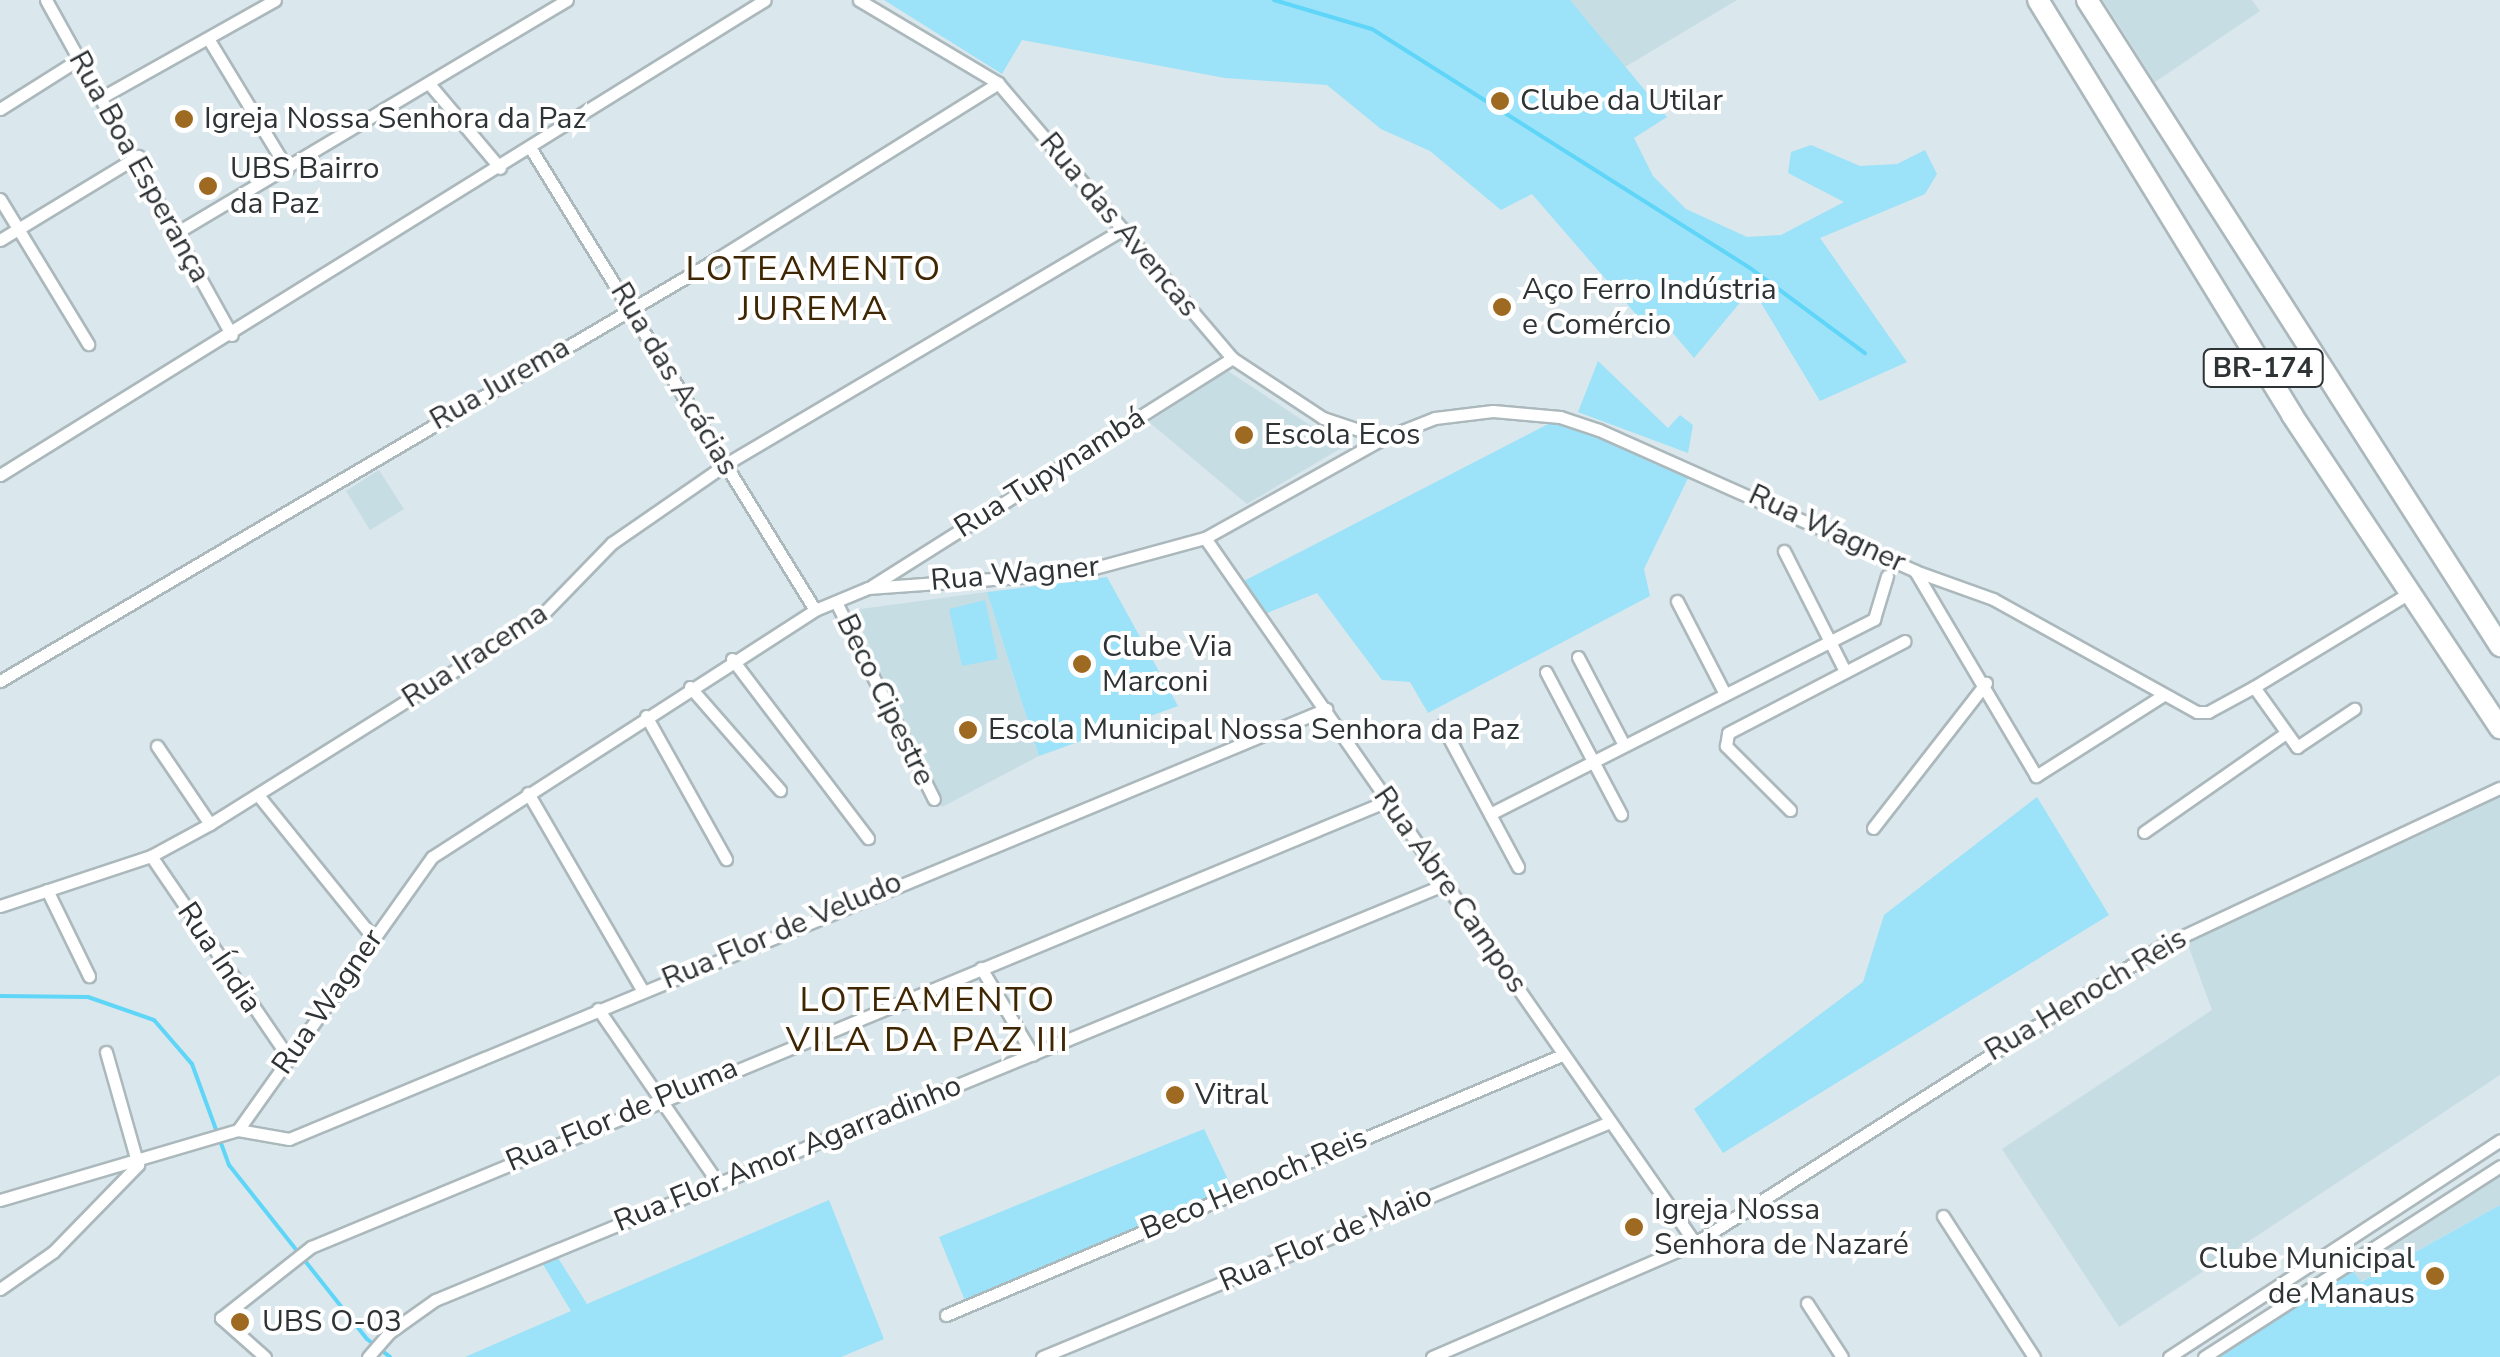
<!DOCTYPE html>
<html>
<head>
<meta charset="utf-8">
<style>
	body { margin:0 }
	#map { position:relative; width:2500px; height:1357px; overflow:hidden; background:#dae7ec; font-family:"Nunito Sans",sans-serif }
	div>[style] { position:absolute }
	.built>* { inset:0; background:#c7dde4 }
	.green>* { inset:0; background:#9ce2f9 }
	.stream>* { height:4px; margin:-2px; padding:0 2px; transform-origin:2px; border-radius:2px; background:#5fd5f8 }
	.roads { filter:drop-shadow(2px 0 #abb8bc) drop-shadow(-2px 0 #abb8bc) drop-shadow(0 2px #abb8bc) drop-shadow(0 -2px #abb8bc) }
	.minor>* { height:11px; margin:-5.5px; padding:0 5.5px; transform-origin:5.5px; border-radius:5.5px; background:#fff }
	.trunk>* { height:20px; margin:-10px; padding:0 10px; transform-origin:10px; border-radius:10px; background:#fff }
	.dots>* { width:28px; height:28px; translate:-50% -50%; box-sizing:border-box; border:5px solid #fff; border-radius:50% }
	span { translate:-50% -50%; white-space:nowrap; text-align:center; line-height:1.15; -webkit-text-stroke:8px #fff; paint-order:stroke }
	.shield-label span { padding:2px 8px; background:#fff; border:2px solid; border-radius:8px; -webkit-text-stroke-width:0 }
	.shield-label { font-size:28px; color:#2e3335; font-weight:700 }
	.poi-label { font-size:30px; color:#2e3335 }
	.left { translate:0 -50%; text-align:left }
	.right { translate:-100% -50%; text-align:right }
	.street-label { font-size:30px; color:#2e3335 }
	.quarter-label { font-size:35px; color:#402704; letter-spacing:2.5px }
</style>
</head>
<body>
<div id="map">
	<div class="built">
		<div style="clip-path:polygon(1570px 0,1737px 0,1625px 67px)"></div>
		<div style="clip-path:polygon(2103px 0,2252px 0,2260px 11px,2155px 82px)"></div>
		<div style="clip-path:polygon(1228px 371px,1343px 447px,1247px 504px,1149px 422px)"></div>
		<div style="clip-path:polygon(379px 470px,404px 509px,370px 530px,346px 491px)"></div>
		<div style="clip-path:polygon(987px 592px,1039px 756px,942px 807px,853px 610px)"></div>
		<div style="clip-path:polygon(2500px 794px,2500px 1075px,2119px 1327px,2002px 1149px,2212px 1010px,2187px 942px)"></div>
		<div style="clip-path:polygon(2500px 1170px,2500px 1205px,2360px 1282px,2352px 1270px)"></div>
	</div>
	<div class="green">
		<div style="clip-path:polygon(884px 0,1570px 0,1667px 117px,1634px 138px,1653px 176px,1686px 209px,1747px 237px,1781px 235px,1844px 202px,1788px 173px,1791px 152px,1811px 145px,1860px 166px,1897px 164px,1925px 150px,1937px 174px,1925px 194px,1820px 238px,1907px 362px,1820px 401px,1752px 288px,1694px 358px,1656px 313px,1641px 320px,1532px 194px,1501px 210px,1430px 151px,1381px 129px,1327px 85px,1225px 78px,1022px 40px,1002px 74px)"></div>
		<div style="clip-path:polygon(1598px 361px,1668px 428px,1680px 415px,1693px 425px,1688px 453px,1578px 412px)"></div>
		<div style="clip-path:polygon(1552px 422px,1587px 427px,1690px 474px,1644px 569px,1650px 596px,1428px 713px,1410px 682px,1382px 680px,1317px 593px,1267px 613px,1240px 583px)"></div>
		<div style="clip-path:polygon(1107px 577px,1178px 706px,1039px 756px,987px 592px)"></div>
		<div style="clip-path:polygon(985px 600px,998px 659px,962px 666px,949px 609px)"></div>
		<div style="clip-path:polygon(2037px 797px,2109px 915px,1723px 1153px,1694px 1109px,1863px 982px,1884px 915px)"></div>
		<div style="clip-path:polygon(1204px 1129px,1233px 1190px,966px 1303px,939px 1237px)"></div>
		<div style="clip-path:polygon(829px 1200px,884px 1339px,841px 1357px,465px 1357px,571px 1311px,538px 1256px,553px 1250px,587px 1304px)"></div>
		<div style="clip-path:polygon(2500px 1205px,2500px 1357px,2220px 1357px,2352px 1270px,2361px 1282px)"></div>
	</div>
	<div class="stream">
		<div style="left:1274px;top:0;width:102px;rotate:16.5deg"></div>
		<div style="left:1372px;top:29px;width:447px;rotate:32.3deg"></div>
		<div style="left:1750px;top:268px;width:143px;rotate:36.5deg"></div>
		<div style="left:0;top:996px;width:88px;rotate:0.7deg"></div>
		<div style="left:88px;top:997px;width:70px;rotate:19.2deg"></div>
		<div style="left:154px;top:1020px;width:58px;rotate:49.2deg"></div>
		<div style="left:192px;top:1064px;width:108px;rotate:69.9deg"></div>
		<div style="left:229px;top:1165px;width:222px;rotate:51.6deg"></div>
		<div style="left:367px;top:1339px;width:29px;rotate:38deg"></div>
	</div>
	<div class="roads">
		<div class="minor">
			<div style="left:46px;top:0;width:383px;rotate:61deg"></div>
			<div style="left:859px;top:0;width:162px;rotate:30.8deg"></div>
			<div style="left:998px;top:83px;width:361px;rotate:49.6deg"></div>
			<div style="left:1232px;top:358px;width:109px;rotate:33.4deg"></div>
			<div style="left:1323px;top:418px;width:63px;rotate:18.4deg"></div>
			<div style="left:209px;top:40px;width:151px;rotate:58.8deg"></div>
			<div style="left:431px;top:86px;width:107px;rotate:49.9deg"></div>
			<div style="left:104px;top:96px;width:196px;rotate:-29.3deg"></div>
			<div style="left:0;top:109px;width:93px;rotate:-32.3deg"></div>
			<div style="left:531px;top:149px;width:541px;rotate:58.36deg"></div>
			<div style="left:0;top:199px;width:170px;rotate:58.7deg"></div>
			<div style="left:176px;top:233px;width:455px;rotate:-30.8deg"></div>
			<div style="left:0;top:240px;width:162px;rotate:-31.3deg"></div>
			<div style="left:0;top:475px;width:900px;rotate:-31.84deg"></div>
			<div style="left:1205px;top:538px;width:859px;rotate:55.2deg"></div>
			<div style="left:1784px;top:551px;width:135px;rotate:63.1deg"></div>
			<div style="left:1915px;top:571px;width:238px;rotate:59.4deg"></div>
			<div style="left:2036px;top:776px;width:149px;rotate:-32.4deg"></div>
			<div style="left:872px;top:586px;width:426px;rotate:-32.3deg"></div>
			<div style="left:1677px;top:601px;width:105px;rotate:62.7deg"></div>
			<div style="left:836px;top:602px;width:220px;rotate:63.6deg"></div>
			<div style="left:1578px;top:657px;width:99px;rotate:62.4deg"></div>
			<div style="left:732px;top:659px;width:225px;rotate:52.8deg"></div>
			<div style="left:1546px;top:672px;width:161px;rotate:62.2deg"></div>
			<div style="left:0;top:681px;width:836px;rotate:-30.49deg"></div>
			<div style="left:720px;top:257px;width:328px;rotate:-32deg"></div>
			<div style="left:690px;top:687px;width:137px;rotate:48.9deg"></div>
			<div style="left:2254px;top:687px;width:74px;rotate:54.4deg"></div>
			<div style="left:2297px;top:747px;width:69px;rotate:-33.7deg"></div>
			<div style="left:646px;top:716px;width:164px;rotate:60.8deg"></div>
			<div style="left:1442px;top:725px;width:161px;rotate:61.8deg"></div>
			<div style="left:157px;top:746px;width:94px;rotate:55.8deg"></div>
			<div style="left:528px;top:793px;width:229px;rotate:59.9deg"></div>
			<div style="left:258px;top:795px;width:185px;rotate:51.1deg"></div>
			<div style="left:1790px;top:810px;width:91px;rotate:-135deg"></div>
			<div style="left:1726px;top:746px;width:13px;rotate:-81deg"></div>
			<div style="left:1728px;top:733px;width:199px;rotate:-27.5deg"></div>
			<div style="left:1490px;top:814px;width:431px;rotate:-26.9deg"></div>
			<div style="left:1874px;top:619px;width:45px;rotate:-73.2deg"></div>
			<div style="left:1873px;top:828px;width:184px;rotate:-52.1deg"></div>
			<div style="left:2144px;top:832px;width:173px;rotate:-34.9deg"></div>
			<div style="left:151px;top:856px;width:245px;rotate:55.7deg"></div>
			<div style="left:47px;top:890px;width:96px;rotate:64deg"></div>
			<div style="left:0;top:906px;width:159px;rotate:-18.3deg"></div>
			<div style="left:151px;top:856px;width:67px;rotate:-28.5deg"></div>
			<div style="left:210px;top:824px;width:391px;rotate:-32.1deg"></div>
			<div style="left:541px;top:616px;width:102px;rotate:-45.8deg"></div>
			<div style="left:612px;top:543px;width:139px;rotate:-34.7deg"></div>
			<div style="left:726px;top:464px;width:461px;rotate:-30.6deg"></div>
			<div style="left:981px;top:968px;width:101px;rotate:59.1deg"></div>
			<div style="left:598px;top:1009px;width:211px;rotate:55.4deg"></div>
			<div style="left:106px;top:1052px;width:117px;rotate:74.2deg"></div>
			<div style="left:238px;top:1130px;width:52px;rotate:10deg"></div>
			<div style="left:289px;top:1139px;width:1123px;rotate:-22.52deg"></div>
			<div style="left:0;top:1200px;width:248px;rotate:-16.4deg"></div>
			<div style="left:238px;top:1130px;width:335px;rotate:-54.6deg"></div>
			<div style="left:432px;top:857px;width:456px;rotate:-32.8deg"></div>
			<div style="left:815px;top:610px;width:57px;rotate:-22.5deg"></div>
			<div style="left:868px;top:588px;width:209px;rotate:-4.1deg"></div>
			<div style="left:1076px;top:573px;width:134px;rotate:-15.2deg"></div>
			<div style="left:1205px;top:538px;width:205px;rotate:-29.2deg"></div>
			<div style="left:1384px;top:438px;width:55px;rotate:-21.4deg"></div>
			<div style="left:1435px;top:418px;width:58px;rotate:-6.9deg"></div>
			<div style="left:1493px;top:411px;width:67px;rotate:5.1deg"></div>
			<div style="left:1560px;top:417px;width:41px;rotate:18.4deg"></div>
			<div style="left:1599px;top:430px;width:346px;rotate:24deg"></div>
			<div style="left:1915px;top:571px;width:83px;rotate:19.7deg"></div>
			<div style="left:1993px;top:599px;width:233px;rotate:29deg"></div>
			<div style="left:2197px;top:712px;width:11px"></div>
			<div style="left:2208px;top:712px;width:52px;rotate:-28.5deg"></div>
			<div style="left:2254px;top:687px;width:181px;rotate:-31.2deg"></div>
			<div style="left:1943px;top:1216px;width:168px;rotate:57.2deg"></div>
			<div style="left:0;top:1289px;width:65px;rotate:-34.9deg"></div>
			<div style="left:53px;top:1252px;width:122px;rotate:-45.7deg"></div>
			<div style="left:1807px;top:1303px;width:64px;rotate:57.1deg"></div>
			<div style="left:946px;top:1315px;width:669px;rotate:-22.88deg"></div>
			<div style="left:265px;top:1357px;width:59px;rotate:-138.4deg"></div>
			<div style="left:221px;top:1318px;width:115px;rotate:-38.3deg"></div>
			<div style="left:311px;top:1247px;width:1165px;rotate:-22.51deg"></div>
			<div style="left:368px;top:1357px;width:33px;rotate:-49deg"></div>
			<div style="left:390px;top:1332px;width:55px;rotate:-35.4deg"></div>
			<div style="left:435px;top:1300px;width:1093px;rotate:-22.37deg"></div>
			<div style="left:1042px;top:1357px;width:615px;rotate:-22.48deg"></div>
			<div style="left:1432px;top:1357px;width:287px;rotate:-23.4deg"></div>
			<div style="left:1695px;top:1243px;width:551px;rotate:-32.48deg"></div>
			<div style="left:2160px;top:947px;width:375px;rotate:-25.1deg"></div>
			<div style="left:2169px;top:1357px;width:396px;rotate:-33.2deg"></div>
			<div style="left:2204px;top:1357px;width:352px;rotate:-32.8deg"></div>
		</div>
		<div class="trunk">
			<div style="left:2038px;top:0;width:487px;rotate:58.5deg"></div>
			<div style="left:2292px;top:415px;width:376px;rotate:56.4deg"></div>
			<div style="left:2087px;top:0;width:767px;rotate:57.41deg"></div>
		</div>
	</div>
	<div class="dots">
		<div style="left:1500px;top:101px;background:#9e6a22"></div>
		<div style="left:184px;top:119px;background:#9e6a22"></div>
		<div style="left:208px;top:186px;background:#9e6a22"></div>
		<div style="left:1502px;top:307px;background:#9e6a22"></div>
		<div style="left:1244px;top:435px;background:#9e6a22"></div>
		<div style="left:1082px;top:664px;background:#9e6a22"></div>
		<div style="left:968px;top:730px;background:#9e6a22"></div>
		<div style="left:1175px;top:1095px;background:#9e6a22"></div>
		<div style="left:1634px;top:1227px;background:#9e6a22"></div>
		<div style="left:2435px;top:1276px;background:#9e6a22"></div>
		<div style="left:240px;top:1322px;background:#9e6a22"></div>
	</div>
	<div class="shield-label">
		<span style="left:2263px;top:368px">BR-174</span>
	</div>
	<div class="poi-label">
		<span class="left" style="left:1520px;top:101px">Clube da Utilar</span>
		<span class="left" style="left:204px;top:119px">Igreja Nossa Senhora da Paz</span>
		<span class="left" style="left:230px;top:186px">UBS Bairro<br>da Paz</span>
		<span class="left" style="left:1522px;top:307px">Aço Ferro Indústria<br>e Comércio</span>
		<span class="left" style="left:1264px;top:435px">Escola Ecos</span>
		<span class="left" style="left:1102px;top:664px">Clube Via<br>Marconi</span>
		<span class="left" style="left:988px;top:730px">Escola Municipal Nossa Senhora da Paz</span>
		<span class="left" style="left:1195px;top:1095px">Vitral</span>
		<span class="left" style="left:1654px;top:1227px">Igreja Nossa<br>Senhora de Nazaré</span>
		<span class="right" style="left:2415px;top:1276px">Clube Municipal<br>de Manaus</span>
		<span class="left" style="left:262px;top:1322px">UBS O-03</span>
	</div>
	<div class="street-label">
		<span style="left:139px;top:167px;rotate:61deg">Rua Boa Esperança</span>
		<span style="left:1119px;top:225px;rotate:50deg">Rua das Avencas</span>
		<span style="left:674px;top:379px;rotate:59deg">Rua das Acácias</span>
		<span style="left:500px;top:384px;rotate:-30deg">Rua Jurema</span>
		<span style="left:1050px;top:473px;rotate:-32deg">Rua Tupynambá</span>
		<span style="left:1827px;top:529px;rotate:25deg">Rua Wagner</span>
		<span style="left:1015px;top:574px;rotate:-5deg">Rua Wagner</span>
		<span style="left:475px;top:656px;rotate:-33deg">Rua Iracema</span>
		<span style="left:885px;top:700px;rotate:64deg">Beco Cipestre</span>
		<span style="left:1450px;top:890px;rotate:55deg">Rua Abre Campos</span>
		<span style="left:782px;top:931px;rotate:-23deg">Rua Flor de Veludo</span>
		<span style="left:219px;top:958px;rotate:56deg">Rua Índia</span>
		<span style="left:2086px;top:995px;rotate:-31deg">Rua Henoch Reis</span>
		<span style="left:328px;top:1002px;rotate:-55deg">Rua Wagner</span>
		<span style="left:622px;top:1115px;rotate:-23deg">Rua Flor de Pluma</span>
		<span style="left:788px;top:1154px;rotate:-22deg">Rua Flor Amor Agarradinho</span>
		<span style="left:1254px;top:1184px;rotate:-23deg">Beco Henoch Reis</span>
		<span style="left:1326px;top:1239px;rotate:-23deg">Rua Flor de Maio</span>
	</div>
	<div class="quarter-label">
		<span style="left:814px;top:289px">LOTEAMENTO<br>JUREMA</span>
		<span style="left:928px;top:1020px">LOTEAMENTO<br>VILA DA PAZ III</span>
	</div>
</div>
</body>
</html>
